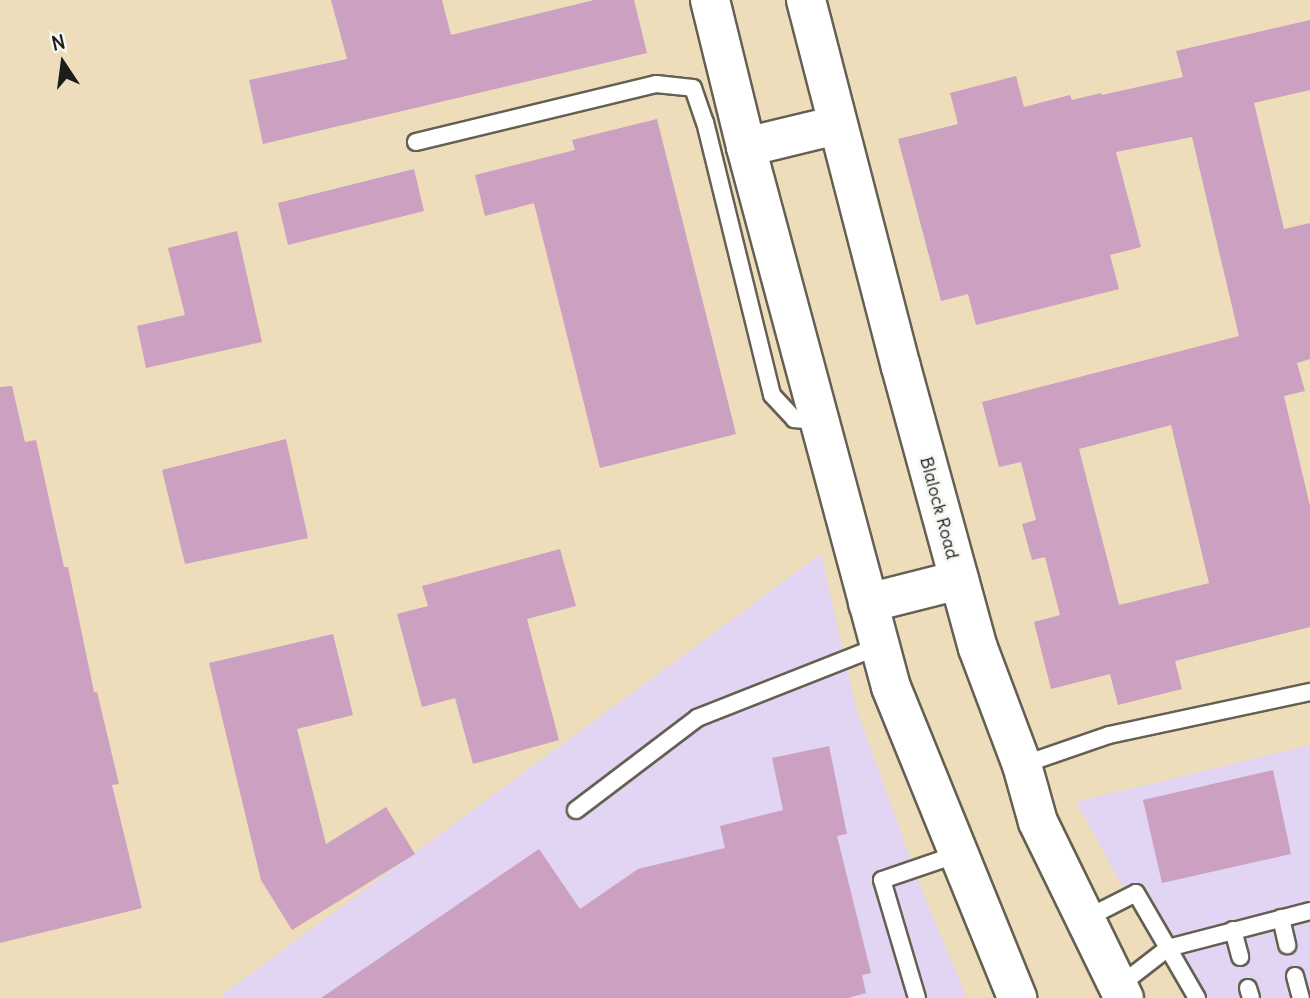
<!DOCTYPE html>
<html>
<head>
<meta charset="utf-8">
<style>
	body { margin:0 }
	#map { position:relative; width:1310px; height:998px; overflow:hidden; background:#edddba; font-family:Delius,sans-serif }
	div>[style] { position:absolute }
	.built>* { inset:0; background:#e2d4f3 }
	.building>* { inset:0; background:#cba0c1 }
	.roads { filter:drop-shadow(2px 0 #656053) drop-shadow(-2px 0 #656053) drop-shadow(0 2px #656053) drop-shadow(0 -2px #656053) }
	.lane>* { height:16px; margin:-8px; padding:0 8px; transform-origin:8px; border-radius:8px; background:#fff }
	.secondary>* { height:38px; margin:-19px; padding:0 19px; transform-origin:19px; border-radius:19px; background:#fff }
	span { translate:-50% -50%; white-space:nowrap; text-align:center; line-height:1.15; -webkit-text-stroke:6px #f6f6f2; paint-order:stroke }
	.street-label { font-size:18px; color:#1c1c1c }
	.north { position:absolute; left:28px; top:28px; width:70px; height:70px; -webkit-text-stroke:5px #f6f6f2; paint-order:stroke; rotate:347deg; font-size:19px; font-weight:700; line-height:28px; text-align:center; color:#1c1c1c }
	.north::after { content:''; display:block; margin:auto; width:24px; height:32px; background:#1c1c1c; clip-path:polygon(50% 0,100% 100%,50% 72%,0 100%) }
</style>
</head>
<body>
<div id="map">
	<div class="built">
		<div style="clip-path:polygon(821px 554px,856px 708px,924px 896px,967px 998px,224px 998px,223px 994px)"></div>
		<div style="clip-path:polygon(1310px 745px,1310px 998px,1184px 998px,1076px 802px)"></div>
	</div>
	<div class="building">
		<div style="clip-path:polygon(331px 0,442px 0,451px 35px,594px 0,634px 0,647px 53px,263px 144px,249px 80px,347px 59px)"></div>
		<div style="clip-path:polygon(evenodd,1310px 20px,1310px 90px,1254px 103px,1284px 229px,1310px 223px,1310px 359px,1297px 363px,1305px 391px,1284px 396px,1310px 506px,1310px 627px,1175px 661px,1182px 689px,1118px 705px,1110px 674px,1051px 689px,1034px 622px,1060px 615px,1045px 557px,1032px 560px,1022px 524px,1036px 520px,1021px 462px,999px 467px,982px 402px,1239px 336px,1192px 137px,1116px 152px,1141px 247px,1110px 255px,1119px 289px,976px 325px,968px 294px,941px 301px,898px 139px,958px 124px,950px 93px,1016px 76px,1024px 107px,1070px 95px,1072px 100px,1101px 93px,1102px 95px,1183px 77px,1176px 51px,1310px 20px,1171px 425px,1209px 583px,1119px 605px,1079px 449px,1171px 425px)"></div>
		<div style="clip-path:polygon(657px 119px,736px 434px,600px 468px,534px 203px,485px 216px,475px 175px,575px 150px,572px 140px)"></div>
		<div style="clip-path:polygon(414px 169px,424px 211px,288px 245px,278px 203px)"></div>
		<div style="clip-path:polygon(237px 231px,262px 342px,146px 368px,137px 326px,185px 315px,168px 248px)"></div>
		<div style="clip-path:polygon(12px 386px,25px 442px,36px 440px,64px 567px,68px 567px,94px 692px,97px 692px,119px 784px,112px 785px,142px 908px,0 943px,0 387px)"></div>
		<div style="clip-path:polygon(286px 439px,308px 538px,185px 564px,162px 470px)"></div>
		<div style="clip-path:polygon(560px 549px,576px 606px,527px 619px,559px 740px,473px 764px,455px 698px,422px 707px,397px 614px,428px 606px,422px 586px)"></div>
		<div style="clip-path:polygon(333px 634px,353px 715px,297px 729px,326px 844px,386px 807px,415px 854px,292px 930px,261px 880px,209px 663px)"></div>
		<div style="clip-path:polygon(829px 746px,847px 834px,837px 836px,871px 973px,862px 975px,866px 993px,848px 998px,321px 998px,539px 849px,580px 909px,638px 869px,725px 848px,720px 826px,783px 810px,772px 758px)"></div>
		<div style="clip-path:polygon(1273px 770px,1291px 854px,1162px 883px,1143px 800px)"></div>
	</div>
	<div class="roads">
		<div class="lane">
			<div style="left:416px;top:142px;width:247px;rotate:-13.6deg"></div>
			<div style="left:656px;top:84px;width:37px;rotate:6deg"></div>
			<div style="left:693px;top:88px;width:36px;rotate:71deg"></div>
			<div style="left:705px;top:122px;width:281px;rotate:76.2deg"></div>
			<div style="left:772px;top:395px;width:33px;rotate:47deg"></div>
			<div style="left:794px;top:419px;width:25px;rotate:5deg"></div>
			<div style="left:1022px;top:765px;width:92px;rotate:-19deg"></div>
			<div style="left:1109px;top:735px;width:206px;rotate:-12.1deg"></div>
			<div style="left:576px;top:810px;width:152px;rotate:-37.2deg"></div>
			<div style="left:697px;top:718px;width:197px;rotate:-21.5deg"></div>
			<div style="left:1281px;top:918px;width:28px;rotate:77deg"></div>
			<div style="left:1085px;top:919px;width:57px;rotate:-27deg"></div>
			<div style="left:1136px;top:893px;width:64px;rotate:59.8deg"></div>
			<div style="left:1168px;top:948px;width:147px;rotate:-14.6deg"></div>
			<div style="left:1233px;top:930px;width:28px;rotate:75deg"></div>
			<div style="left:1295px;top:976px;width:23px;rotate:75deg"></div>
			<div style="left:1119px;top:986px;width:62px;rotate:-37.8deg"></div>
			<div style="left:1168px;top:948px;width:58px;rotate:59.9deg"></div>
			<div style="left:1248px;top:988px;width:10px;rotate:73deg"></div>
			<div style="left:917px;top:998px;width:123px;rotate:-106.5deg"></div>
			<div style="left:882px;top:880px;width:80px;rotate:-18.9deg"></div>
		</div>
		<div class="secondary">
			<div style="left:710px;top:0;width:151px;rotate:76.2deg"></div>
			<div style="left:746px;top:147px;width:559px;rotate:74.97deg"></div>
			<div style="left:891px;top:687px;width:336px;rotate:67.9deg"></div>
			<div style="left:806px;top:0;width:379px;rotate:75.5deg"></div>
			<div style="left:901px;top:367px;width:291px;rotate:74.7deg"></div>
			<div style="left:978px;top:648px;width:125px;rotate:69.4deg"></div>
			<div style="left:1022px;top:765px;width:59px;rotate:74.3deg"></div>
			<div style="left:1038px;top:822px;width:196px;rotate:64deg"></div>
			<div style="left:746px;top:147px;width:94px;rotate:-13.6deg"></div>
			<div style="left:868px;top:603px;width:94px;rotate:-14.2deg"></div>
		</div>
	</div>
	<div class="street-label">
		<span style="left:939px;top:508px;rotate:75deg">Blalock Road</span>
	</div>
	<div class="north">N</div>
</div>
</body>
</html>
